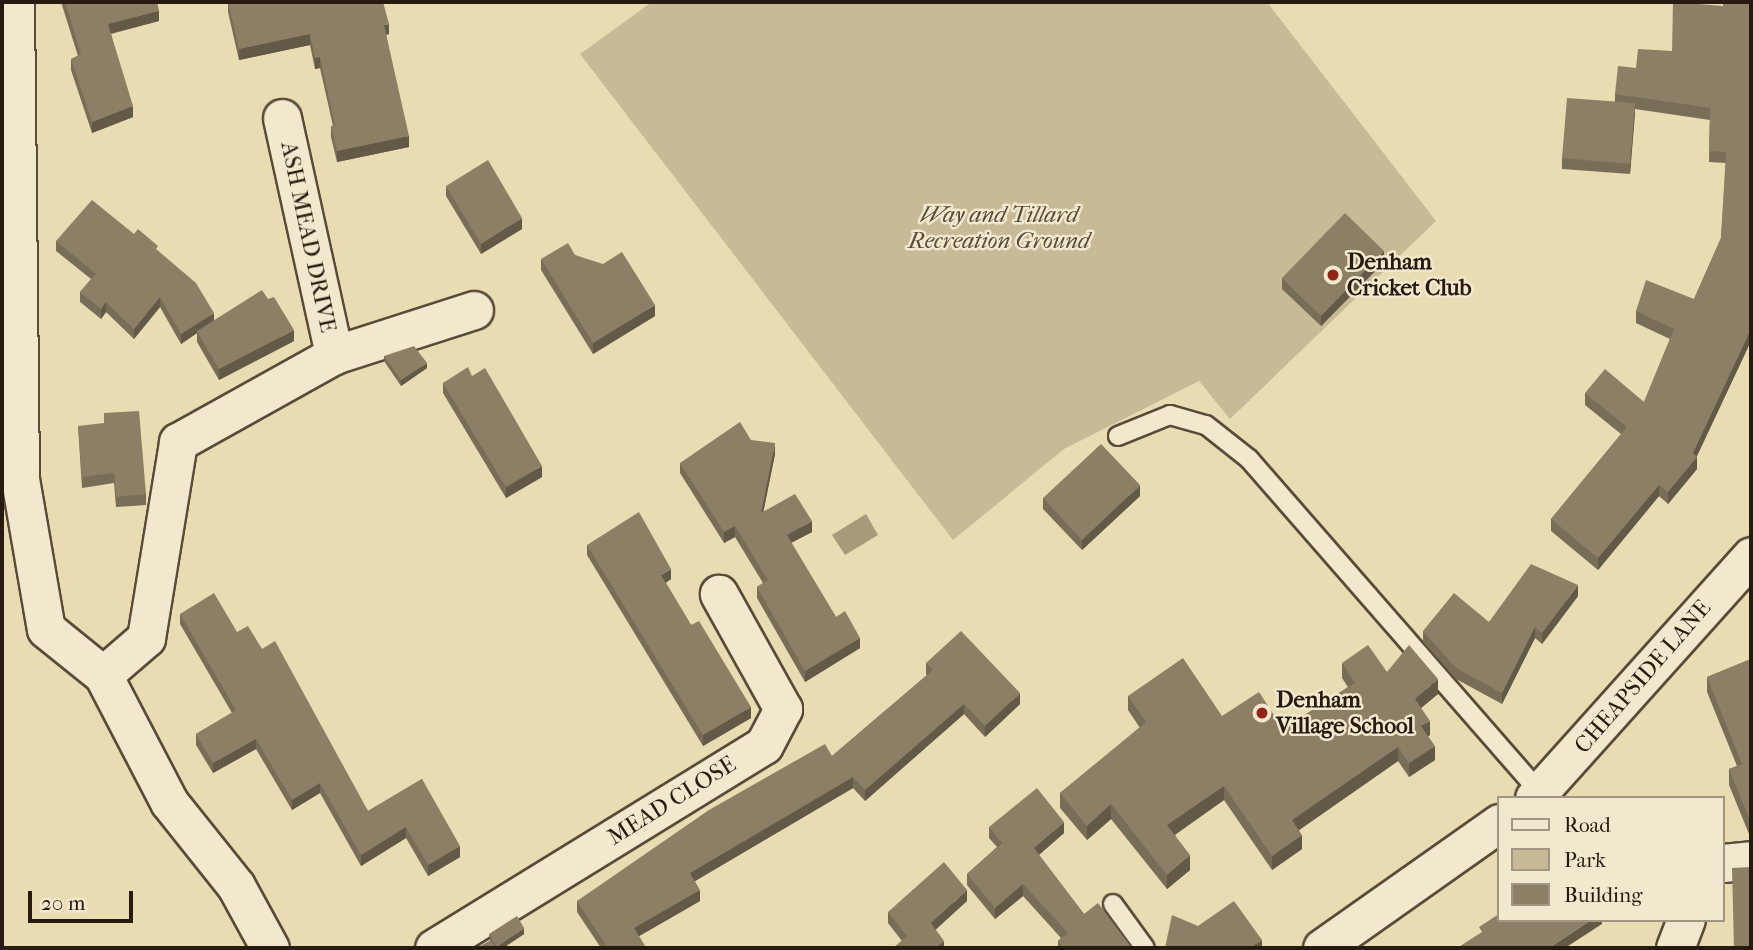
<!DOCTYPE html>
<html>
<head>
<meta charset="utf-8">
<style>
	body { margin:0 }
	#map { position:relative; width:1753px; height:950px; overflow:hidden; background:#e9dbb2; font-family:"IM FELL French Canon",serif }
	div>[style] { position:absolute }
	.green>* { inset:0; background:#c8ba97 }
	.water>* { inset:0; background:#a79a7b }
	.roads { filter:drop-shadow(2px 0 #584b39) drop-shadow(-2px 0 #584b39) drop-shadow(0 2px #584b39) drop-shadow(0 -2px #584b39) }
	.lane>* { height:18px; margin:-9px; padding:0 9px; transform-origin:9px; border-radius:9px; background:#f1e8cd }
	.street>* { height:37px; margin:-18.5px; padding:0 18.5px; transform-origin:18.5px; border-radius:18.5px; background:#f1e8cd }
	.wall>* { inset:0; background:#786d57 }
	.shaded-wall>* { inset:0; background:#625947 }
	.building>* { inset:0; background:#8c7f65 }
	.dots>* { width:19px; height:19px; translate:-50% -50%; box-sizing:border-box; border:4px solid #f1e8cd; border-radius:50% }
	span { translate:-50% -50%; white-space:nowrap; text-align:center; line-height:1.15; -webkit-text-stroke:5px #f1e8cd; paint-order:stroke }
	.park-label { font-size:23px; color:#574b39; font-style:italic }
	.street-label { font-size:23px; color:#271b11 }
	.poi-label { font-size:23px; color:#271b11; font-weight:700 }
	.left { translate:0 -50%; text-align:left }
	.frame { position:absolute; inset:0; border:4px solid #271b11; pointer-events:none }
	.legend { position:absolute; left:1497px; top:796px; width:228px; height:126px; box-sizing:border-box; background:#f1e8cd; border:2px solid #a09682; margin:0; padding:9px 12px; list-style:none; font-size:21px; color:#271b11 }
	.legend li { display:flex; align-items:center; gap:14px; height:35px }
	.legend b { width:35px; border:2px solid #a09682 }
	.scale { position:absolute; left:28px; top:891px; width:105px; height:32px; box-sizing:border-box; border:4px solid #271b11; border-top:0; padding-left:9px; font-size:21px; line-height:24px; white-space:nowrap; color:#271b11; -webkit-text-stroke:5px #f1e8cd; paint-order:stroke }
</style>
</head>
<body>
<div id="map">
	<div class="green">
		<div style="clip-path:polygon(652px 2px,1267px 2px,1436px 221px,1230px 419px,1199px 381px,1064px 449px,953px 540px,580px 54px)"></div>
	</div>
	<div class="water">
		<div style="clip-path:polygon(866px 514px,878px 535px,845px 555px,832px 535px)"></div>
	</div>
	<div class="roads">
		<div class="lane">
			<div style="left:1118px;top:436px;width:56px;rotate:-22deg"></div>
			<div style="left:1170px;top:415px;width:37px;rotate:16deg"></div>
			<div style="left:1206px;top:425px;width:55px;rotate:38.3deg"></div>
			<div style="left:1249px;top:459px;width:443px;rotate:48.9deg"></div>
			<div style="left:1113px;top:904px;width:54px;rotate:54deg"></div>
		</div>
		<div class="street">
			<div style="left:15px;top:2px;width:477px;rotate:89.4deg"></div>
			<div style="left:20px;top:479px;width:152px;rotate:80.2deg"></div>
			<div style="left:46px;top:629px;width:73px;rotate:38.9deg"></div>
			<div style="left:103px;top:675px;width:143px;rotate:62.5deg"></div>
			<div style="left:169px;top:802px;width:107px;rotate:51.4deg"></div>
			<div style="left:236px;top:886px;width:71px;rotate:61.3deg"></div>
			<div style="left:282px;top:118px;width:243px;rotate:77.6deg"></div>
			<div style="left:103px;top:675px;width:57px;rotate:-40.7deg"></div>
			<div style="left:146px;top:638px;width:199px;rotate:-80.7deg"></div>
			<div style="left:178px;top:442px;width:179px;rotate:-29.1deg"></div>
			<div style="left:334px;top:355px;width:147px;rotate:-17.8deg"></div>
			<div style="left:1534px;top:798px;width:325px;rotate:-48.1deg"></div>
			<div style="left:1723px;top:863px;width:28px;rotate:-6deg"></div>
			<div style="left:434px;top:948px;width:387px;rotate:-31.6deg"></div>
			<div style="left:764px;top:745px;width:41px;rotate:-62.2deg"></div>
			<div style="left:783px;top:709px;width:132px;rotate:-119.1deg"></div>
			<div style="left:1322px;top:948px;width:217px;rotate:-35.2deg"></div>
			<div style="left:1675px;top:948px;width:30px;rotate:-69deg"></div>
		</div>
	</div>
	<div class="wall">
		<div style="clip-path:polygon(61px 2px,157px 2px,159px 21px,111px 34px,133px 117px,92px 133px,71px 70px,71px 59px,78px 56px)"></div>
		<div style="clip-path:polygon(228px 2px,389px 34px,386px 35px,409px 147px,337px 162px,331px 137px,331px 126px,333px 126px,320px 68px,315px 69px,310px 45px,239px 60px,228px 12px)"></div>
		<div style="clip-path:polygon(1723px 6px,1751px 341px,1697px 456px,1697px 469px,1668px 504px,1659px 496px,1598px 570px,1551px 531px,1551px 519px,1621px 434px,1585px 405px,1585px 393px,1644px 402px,1670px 339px,1636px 323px,1636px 311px,1694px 299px,1721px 238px,1726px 163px,1709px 162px,1710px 120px,1635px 109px,1630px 174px,1562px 169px,1562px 158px,1615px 101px,1615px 94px,1636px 68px,1672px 51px)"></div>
		<div style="clip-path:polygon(446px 186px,522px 229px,481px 254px,446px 196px)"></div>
		<div style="clip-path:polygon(134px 234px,158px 251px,214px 321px,294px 341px,219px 380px,197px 342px,197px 333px,181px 344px,160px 307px,134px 339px,106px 312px,101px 319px,80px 302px,80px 292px,91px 279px,56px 251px,56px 241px)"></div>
		<div style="clip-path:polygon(575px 255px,655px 316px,593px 354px,541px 270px,541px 259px)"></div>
		<div style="clip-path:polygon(1384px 262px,1321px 326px,1282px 289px,1282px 278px)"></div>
		<div style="clip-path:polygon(384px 356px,427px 368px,401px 386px,384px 361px)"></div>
		<div style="clip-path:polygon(472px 376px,542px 477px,506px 498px,443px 393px,443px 383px)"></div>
		<div style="clip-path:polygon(78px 426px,146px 494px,146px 505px,116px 507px,114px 483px,82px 488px)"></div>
		<div style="clip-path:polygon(751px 440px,775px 454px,763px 512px,812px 532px,791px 543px,836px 617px,860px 648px,805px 682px,757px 598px,757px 587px,763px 583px,735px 537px,724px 543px,680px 473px,680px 463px)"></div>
		<div style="clip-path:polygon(1140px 496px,1082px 550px,1043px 509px,1043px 498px)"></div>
		<div style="clip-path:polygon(587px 545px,671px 579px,666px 583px,691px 625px,751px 718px,703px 746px,587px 555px)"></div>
		<div style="clip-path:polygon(1578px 596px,1542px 644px,1535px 638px,1502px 704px,1456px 679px,1423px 642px,1423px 631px,1489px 622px)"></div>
		<div style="clip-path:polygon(180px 614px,237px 632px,262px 649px,368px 811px,422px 779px,460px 857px,428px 876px,406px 838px,361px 866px,320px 793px,292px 810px,256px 749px,213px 773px,196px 745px,196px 734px,232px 713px,180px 624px)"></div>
		<div style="clip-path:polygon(1751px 659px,1751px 839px,1729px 785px,1729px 769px,1737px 766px,1707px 692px,1707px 677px)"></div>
		<div style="clip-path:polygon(926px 663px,1020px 704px,985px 737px,964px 714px,865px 801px,853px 788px,695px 881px,700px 901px,639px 936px,646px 948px,601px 948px,577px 912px,577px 901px,832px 756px,927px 675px,926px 674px)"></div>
		<div style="clip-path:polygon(1342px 663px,1387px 672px,1438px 694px,1421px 708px,1430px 735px,1428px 736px,1435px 760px,1409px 777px,1398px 761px,1299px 830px,1302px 849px,1272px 870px,1224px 800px,1175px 835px,1190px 870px,1167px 889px,1111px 819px,1087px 840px,1060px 808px,1060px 793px,1140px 728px,1128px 710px,1128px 696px,1283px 729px,1348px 687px,1342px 678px)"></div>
		<div style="clip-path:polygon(989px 827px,1064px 833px,1039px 855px,1084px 914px,1132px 948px,1058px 948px,1058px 941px,1061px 938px,1023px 896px,995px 919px,967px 885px,967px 874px,997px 847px,989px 838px)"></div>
		<div style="clip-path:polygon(967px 901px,935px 929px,944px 948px,902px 941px,888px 923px,888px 912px)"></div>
		<div style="clip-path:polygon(489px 934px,524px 934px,503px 948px,477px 948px,490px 941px)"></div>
	</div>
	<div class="shaded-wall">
		<div style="clip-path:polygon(159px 11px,159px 21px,108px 34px,108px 24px)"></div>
		<div style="clip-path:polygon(389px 24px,389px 34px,384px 35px,384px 25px)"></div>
		<div style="clip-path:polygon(310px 34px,310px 45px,239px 60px,239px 49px)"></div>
		<div style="clip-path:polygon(320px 57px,320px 68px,315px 69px,315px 58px)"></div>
		<div style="clip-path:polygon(1635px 103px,1635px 114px,1630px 174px,1630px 164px)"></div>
		<div style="clip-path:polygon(133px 106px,133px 117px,92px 133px,92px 122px)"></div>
		<div style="clip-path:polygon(409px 136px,409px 147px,337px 162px,337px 151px)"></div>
		<div style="clip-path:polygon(522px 218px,522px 229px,481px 254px,481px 244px)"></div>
		<div style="clip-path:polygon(1384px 251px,1384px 262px,1321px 326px,1321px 316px)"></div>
		<div style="clip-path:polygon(160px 297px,160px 307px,134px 339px,134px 329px)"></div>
		<div style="clip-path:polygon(106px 302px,106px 312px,101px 319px,101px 309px)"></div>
		<div style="clip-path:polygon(655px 305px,655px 316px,593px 354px,593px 343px)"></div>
		<div style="clip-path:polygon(214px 313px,214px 323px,197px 331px,197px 333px,181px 344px,181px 334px)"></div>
		<div style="clip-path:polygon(1751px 329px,1751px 341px,1695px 460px,1697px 457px,1697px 469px,1668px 504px,1668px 492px,1693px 453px)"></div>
		<div style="clip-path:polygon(294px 330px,294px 341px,219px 380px,219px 369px)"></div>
		<div style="clip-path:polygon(427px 363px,427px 368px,401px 386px,401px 380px)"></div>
		<div style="clip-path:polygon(775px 443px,775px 454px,761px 524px,761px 513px)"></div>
		<div style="clip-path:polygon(542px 466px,542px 477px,506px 498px,506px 487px)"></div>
		<div style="clip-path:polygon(1140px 485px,1140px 496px,1082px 550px,1082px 540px)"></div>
		<div style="clip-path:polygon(1659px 485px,1659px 496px,1598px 570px,1598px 558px)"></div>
		<div style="clip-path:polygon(812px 521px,812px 532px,787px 545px,787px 535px)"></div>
		<div style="clip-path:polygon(735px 526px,735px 537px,724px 543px,724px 532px)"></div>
		<div style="clip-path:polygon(671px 569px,671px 579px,661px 585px,661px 575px)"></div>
		<div style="clip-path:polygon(1578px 585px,1578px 596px,1542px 644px,1542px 633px)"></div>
		<div style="clip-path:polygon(1535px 627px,1535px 638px,1502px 704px,1502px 693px)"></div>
		<div style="clip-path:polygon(860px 638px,860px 648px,805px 682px,805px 671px)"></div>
		<div style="clip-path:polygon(1438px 679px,1438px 694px,1415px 713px,1415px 699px)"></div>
		<div style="clip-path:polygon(1020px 693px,1020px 704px,985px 737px,985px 726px)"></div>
		<div style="clip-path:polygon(964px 704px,964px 714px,865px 801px,865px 790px)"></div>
		<div style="clip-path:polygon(751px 707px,751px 718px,703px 746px,703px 735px)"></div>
		<div style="clip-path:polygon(1430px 721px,1430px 735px,1421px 741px,1421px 726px)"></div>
		<div style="clip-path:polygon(256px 739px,256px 749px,213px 773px,213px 763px)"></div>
		<div style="clip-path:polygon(1435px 746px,1435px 760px,1409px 777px,1409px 763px)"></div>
		<div style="clip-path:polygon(1398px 747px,1398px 761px,1292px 835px,1292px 820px)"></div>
		<div style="clip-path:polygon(853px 777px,853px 788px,690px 884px,690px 873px)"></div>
		<div style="clip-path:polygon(320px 783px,320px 793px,292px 810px,292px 800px)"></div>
		<div style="clip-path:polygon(1224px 786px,1224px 800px,1167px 840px,1167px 825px)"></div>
		<div style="clip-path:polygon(1111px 804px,1111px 819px,1087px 840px,1087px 826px)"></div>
		<div style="clip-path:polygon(1064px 822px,1064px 833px,1034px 859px,1034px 848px)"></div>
		<div style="clip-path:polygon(406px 827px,406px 838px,361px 866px,361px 855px)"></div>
		<div style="clip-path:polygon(1302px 835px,1302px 849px,1272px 870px,1272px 856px)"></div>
		<div style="clip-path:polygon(460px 846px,460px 857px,428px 876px,428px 865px)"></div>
		<div style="clip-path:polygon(1190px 855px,1190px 870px,1167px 889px,1167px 875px)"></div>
		<div style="clip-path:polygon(1023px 884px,1023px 896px,995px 919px,995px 908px)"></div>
		<div style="clip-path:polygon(700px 890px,700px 901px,634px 939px,634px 928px)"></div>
		<div style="clip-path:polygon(967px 890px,967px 901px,931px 934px,931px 923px)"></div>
		<div style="clip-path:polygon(1591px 920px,1602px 920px,1602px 924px,1565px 948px,1549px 948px)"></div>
		<div style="clip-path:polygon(524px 928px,524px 934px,503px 948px,497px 948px,497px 947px)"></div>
		<div style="clip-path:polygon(1262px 940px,1262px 948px,1249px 948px)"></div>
		<div style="clip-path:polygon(944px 941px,944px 948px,935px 948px)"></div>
	</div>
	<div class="building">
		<div style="clip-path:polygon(65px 2px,157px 2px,159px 11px,108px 24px,133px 106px,92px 122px,71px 59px,81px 54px)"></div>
		<div style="clip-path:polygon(228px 2px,383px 2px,389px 24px,384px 25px,409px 136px,337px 151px,331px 126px,335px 125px,320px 57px,315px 58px,310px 34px,239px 49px)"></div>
		<div style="clip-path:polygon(1673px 2px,1723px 6px,1723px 2px,1751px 2px,1751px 329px,1693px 453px,1697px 457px,1668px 492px,1659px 485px,1598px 558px,1551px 519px,1627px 427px,1585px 393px,1605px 369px,1644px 402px,1674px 329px,1636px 311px,1646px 280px,1694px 299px,1721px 238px,1726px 152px,1709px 151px,1710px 108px,1615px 94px,1618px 66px,1636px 68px,1638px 49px,1672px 51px)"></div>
		<div style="clip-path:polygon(1567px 98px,1635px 103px,1630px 164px,1562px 158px)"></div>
		<div style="clip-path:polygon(488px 160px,522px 218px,481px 244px,446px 186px)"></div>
		<div style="clip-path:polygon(92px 200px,134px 234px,138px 229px,158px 246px,156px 249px,196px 283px,214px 313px,181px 334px,160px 297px,134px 329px,106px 302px,101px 309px,80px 292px,96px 274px,56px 241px)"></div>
		<div style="clip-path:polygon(1345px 213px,1384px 251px,1321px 316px,1282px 278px)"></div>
		<div style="clip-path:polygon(568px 243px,575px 255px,603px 264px,622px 252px,655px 305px,593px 343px,541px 259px)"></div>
		<div style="clip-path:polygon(262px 290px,268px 299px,274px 297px,294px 330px,219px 369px,197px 331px)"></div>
		<div style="clip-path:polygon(414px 346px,427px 363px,401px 380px,384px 356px)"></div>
		<div style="clip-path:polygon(468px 367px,472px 376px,485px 368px,542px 466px,506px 487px,443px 383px)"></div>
		<div style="clip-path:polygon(139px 411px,146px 494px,116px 497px,114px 473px,82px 477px,78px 426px,104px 423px,104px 413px)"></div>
		<div style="clip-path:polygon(740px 422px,751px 440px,775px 443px,761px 513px,795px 494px,812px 521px,787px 535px,836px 617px,845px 611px,860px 638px,805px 671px,757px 587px,768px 580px,735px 526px,724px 532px,680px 463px)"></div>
		<div style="clip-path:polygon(1101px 444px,1140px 485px,1082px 540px,1043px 498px)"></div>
		<div style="clip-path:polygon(639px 512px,671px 569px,661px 575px,691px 625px,699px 621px,751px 707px,703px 735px,587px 545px)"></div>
		<div style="clip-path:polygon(1531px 564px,1578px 585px,1542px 633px,1535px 627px,1502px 693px,1456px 668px,1423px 631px,1454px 593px,1489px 622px)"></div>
		<div style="clip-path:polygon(214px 593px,237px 632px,248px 626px,262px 649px,275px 641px,368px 811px,422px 779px,460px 846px,428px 865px,406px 827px,361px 855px,320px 783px,292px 800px,256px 739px,213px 763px,196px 734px,236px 710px,180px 614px)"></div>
		<div style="clip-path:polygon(961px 631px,1020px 693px,985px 726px,964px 704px,865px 790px,853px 777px,690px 873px,700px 890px,634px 928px,646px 948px,608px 948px,577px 901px,709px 810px,825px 744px,832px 756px,933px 670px,926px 663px)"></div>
		<div style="clip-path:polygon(1368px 645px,1387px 672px,1409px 645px,1438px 679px,1415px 699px,1430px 721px,1421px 726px,1435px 746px,1409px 763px,1398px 747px,1292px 820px,1302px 835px,1272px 856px,1224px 786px,1167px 825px,1190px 855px,1167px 875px,1111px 804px,1087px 826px,1060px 793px,1146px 722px,1128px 696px,1183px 658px,1222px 716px,1259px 692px,1283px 729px,1355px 683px,1342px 663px)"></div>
		<div style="clip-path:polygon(1751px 659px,1751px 823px,1729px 769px,1742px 764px,1707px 677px)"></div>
		<div style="clip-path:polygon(1037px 788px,1064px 822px,1034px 848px,1084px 914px,1098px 903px,1132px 948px,1063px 948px,1058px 941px,1068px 933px,1023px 884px,995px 908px,967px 874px,1002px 843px,989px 827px)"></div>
		<div style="clip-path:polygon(944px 862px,967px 890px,931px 923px,944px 941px,935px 948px,893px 948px,907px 936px,888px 912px)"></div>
		<div style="clip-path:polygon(1751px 867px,1751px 948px,1734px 948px,1732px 868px)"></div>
		<div style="clip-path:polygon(1234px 901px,1262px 940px,1249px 948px,1165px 948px,1172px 915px,1198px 926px)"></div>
		<div style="clip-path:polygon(1499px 914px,1499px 920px,1591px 920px,1549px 948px,1457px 948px,1482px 932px,1479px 927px)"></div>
		<div style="clip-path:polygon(517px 916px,524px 928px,497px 947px,489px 934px)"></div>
		<div style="clip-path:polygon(491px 940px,495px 948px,477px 948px)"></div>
	</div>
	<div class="dots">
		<div style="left:1333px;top:275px;background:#8f2418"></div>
		<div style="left:1262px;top:713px;background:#8f2418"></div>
	</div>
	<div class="park-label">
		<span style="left:999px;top:228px">Way and Tillard<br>Recreation Ground</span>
	</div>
	<div class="street-label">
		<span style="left:308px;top:237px;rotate:78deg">ASH MEAD DRIVE</span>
		<span style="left:1643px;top:677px;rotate:-49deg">CHEAPSIDE LANE</span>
		<span style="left:672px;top:801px;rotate:-32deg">MEAD CLOSE</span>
	</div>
	<div class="poi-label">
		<span class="left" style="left:1347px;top:275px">Denham<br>Cricket Club</span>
		<span class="left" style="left:1276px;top:713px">Denham<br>Village School</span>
	</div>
	<div class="frame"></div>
	<ul class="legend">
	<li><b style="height:9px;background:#f1e8cd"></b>Road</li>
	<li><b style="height:19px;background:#c8ba97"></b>Park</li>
	<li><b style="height:19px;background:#8c7f65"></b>Building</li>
	</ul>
	<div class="scale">20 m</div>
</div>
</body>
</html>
